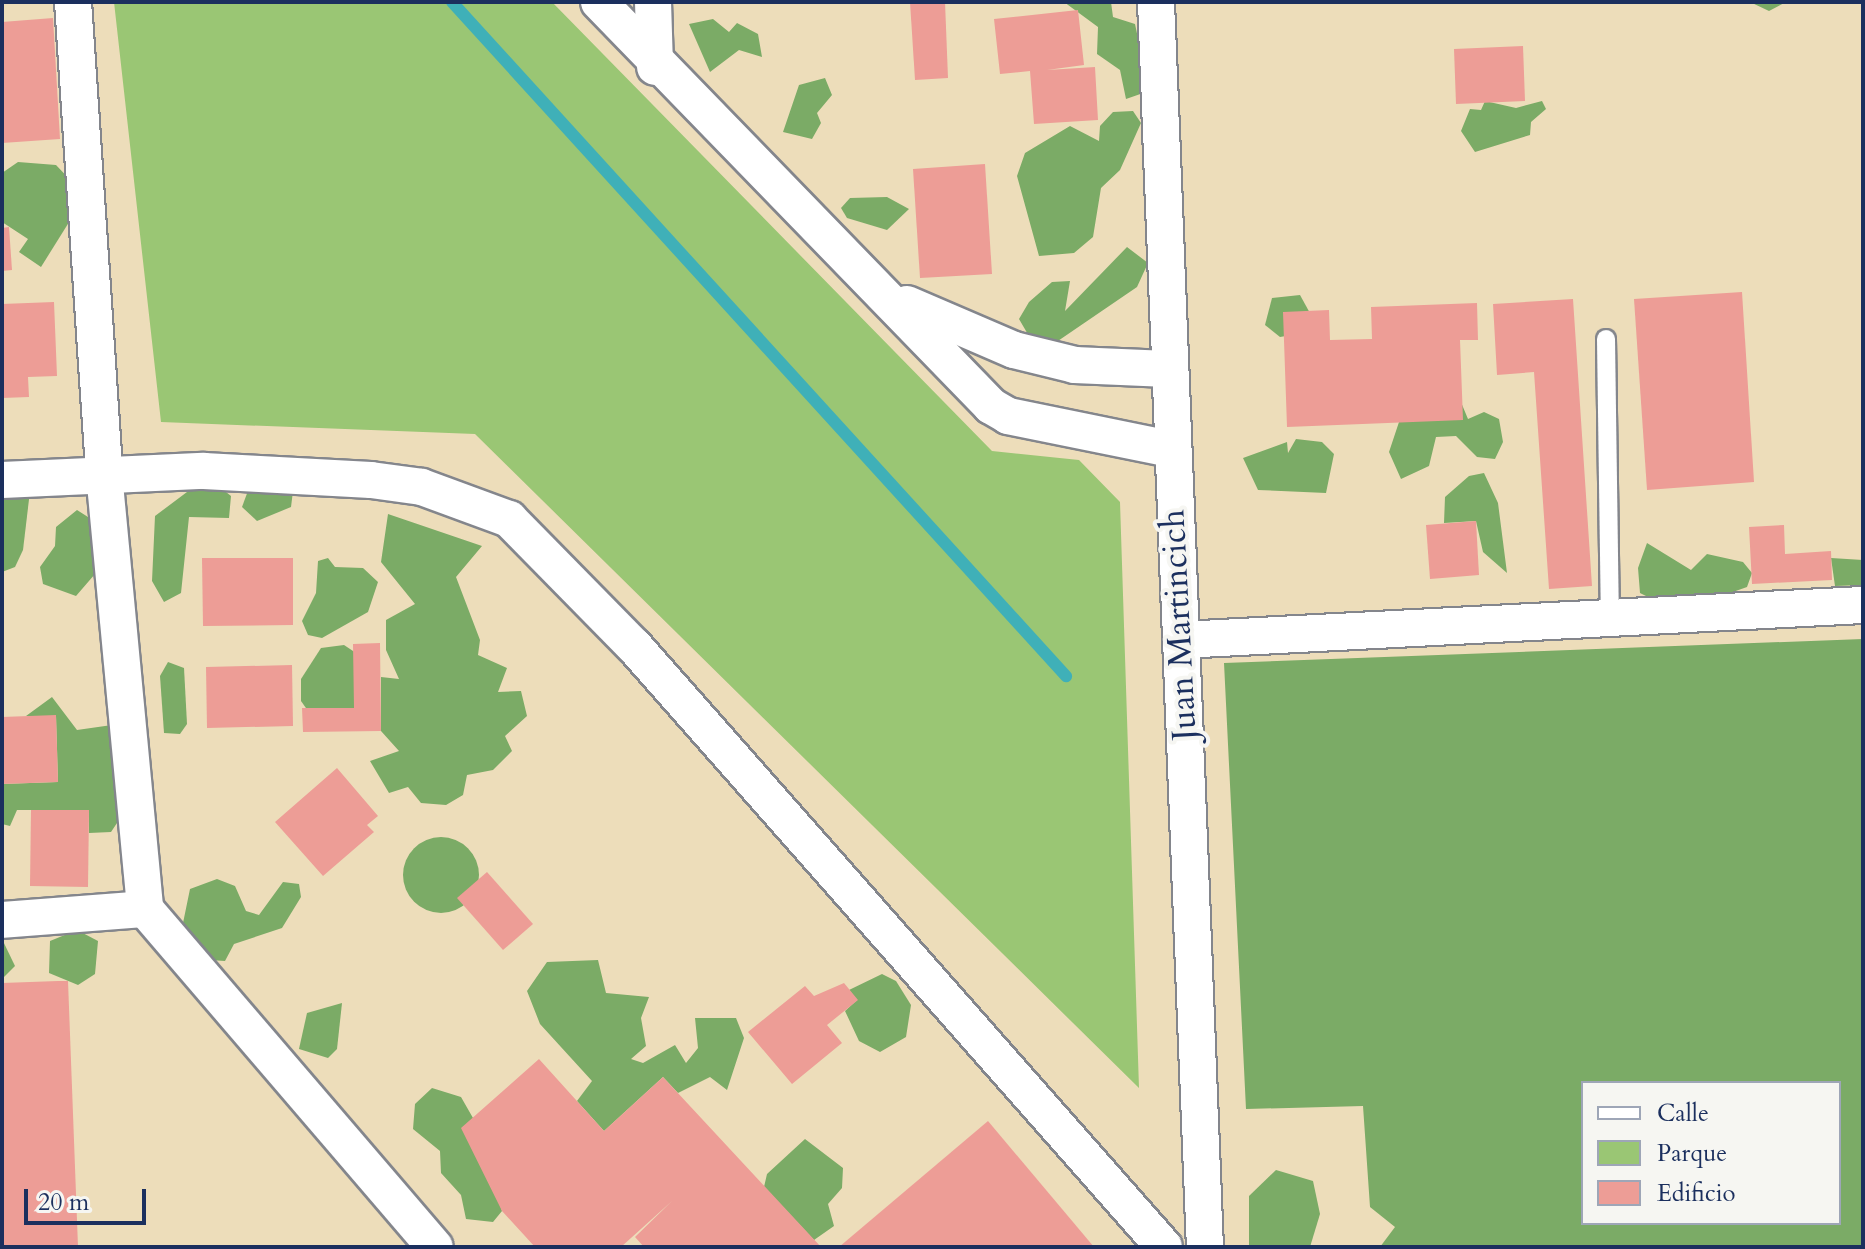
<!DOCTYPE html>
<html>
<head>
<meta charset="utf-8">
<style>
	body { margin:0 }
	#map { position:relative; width:1865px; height:1249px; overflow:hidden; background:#edddba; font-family:Cardo,serif }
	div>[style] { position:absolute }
	.green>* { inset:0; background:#9ac674 }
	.forest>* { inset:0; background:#7bab66 }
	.round { border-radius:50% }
	.stream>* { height:12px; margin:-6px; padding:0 6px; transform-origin:6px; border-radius:6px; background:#3fb0b8 }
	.building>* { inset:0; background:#ed9d96 }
	.roads { filter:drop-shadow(2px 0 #84868c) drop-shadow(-2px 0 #84868c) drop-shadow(0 2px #84868c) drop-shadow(0 -2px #84868c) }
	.lane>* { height:18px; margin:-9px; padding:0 9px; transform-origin:9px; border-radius:9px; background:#fff }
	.street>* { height:36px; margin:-18px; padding:0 18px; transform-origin:18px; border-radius:18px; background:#fff }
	span { translate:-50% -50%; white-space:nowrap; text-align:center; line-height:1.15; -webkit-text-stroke:8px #f6f6f2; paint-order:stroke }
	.street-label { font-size:34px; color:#1b2f5e }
	.frame { position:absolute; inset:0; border:4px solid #1b2f5e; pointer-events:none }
	.legend { position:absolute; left:1581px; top:1081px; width:260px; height:144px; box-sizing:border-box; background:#f6f6f2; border:2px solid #9ea6b7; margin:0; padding:10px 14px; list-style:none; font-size:24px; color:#1b2f5e }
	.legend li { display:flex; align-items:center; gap:16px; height:40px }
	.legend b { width:40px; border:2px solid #9ea6b7 }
	.scale { position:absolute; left:24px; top:1189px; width:122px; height:36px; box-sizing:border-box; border:4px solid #1b2f5e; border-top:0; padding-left:10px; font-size:24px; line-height:28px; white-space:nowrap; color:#1b2f5e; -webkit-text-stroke:6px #f6f6f2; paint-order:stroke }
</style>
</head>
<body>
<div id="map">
	<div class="green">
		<div style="clip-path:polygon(114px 2px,552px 2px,992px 451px,1079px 460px,1120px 502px,1139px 1088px,475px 434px,161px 422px)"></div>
	</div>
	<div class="forest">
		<div style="clip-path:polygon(1064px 2px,1111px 2px,1113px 17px,1135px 24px,1149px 91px,1126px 99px,1120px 70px,1097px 54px,1098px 27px)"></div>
		<div style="clip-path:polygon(1750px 2px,1786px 2px,1769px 11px)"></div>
		<div style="clip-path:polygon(713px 19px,729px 32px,737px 23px,758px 34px,762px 57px,739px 50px,710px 72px,689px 24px)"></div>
		<div style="clip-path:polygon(825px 78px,832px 95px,817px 113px,821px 123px,812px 139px,783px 132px,799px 85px)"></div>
		<div style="clip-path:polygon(1485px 101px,1516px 108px,1542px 101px,1546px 109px,1531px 122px,1530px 135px,1475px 152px,1461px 131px,1470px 109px,1481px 110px)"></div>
		<div style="clip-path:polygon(1133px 111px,1141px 123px,1120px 170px,1101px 188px,1093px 237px,1074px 253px,1039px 256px,1017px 176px,1025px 153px,1070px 126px,1099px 141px,1100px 126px,1113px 112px)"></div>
		<div style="clip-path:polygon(18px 162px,56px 165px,76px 186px,71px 219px,41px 267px,19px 252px,28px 239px,2px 222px,2px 173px)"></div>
		<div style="clip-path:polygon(887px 197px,909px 209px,887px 230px,847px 218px,841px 208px,850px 198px)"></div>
		<div style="clip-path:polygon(1127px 247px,1148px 263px,1137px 287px,1052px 345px,1033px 343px,1019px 319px,1029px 302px,1052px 282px,1070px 281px,1065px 311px)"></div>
		<div style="clip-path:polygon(1300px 295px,1311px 315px,1303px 333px,1280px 337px,1265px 325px,1272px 298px)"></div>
		<div style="clip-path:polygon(1458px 395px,1468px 419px,1484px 412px,1499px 419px,1503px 442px,1495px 459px,1477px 457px,1456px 436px,1436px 437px,1429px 466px,1401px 479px,1389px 452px,1404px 407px)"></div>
		<div style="clip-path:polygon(1296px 439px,1322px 442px,1334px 454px,1326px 493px,1258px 490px,1243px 458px,1287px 442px,1288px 453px)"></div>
		<div style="clip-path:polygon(1484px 473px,1498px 503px,1507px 573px,1483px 552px,1476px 521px,1444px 523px,1445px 497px,1469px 476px)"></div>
		<div style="clip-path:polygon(2px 482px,30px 491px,23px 550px,15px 567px,2px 572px)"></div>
		<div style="clip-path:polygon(216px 484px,231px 496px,229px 518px,189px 517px,181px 593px,164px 602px,152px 581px,155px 516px,191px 489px)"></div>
		<div style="clip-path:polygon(249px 488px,293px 491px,291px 507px,257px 521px,242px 507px)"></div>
		<div style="clip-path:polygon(77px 510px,99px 524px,95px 574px,76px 596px,43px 584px,40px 567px,55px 546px,56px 527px)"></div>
		<div style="clip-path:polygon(388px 514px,482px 546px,456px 577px,480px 640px,478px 655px,507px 668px,498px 692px,521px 691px,527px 716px,505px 736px,512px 751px,493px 770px,467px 775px,463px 795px,446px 805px,421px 803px,408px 787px,389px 793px,370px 761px,399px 751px,381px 731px,381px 677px,399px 679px,386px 650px,386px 620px,415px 604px,381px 562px)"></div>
		<div style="clip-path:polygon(1647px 543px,1691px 570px,1707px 554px,1743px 562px,1752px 573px,1747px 587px,1730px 593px,1650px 598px,1640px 593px,1638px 568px)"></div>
		<div style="clip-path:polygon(328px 558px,335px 567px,363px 568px,378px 582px,368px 612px,322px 638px,308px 635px,302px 621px,316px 593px,318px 561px)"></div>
		<div style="clip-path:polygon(1831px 558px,1863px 560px,1863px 585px,1835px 586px)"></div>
		<div style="clip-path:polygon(evenodd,1863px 639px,1863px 1247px,1380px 1247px,1395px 1227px,1370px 1207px,1363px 1106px,1246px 1109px,1224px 663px,1863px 639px,1583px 1083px,1839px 1083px,1839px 1223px,1583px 1223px,1583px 1083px)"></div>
		<div style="clip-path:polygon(344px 645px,365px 659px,362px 715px,313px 718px,301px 701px,301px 679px,321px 648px)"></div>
		<div style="clip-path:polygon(168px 662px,184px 668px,187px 724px,180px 734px,164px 733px,160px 676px)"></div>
		<div style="clip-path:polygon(52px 697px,77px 730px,112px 725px,121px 817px,111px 832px,89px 833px,89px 810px,17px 810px,10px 826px,2px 824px,2px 784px,58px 782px,56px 716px,26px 716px)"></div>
		<div class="round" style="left:403px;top:837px;width:76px;height:76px"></div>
		<div style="clip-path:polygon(217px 879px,235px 886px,246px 911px,259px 915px,283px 882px,299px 884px,301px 897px,282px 928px,234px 944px,225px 961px,210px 960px,183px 923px,190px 889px)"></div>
		<div style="clip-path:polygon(77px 930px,98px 941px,95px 974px,78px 985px,49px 973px,50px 941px)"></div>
		<div style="clip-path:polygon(2px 939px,15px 966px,2px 979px)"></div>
		<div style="clip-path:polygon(598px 960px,606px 993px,649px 997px,641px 1018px,646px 1046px,631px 1059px,643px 1063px,675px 1045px,686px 1063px,698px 1048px,695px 1018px,736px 1018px,744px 1038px,727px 1090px,710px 1077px,678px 1093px,663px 1077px,604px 1131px,577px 1101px,592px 1081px,540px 1024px,527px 991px,547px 962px)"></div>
		<div style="clip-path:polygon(882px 974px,896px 981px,911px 1005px,906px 1037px,880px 1052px,859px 1041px,845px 1011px,857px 1000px,849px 990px)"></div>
		<div style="clip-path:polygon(342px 1003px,337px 1049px,328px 1058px,299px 1049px,307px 1013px)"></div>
		<div style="clip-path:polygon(432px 1088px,461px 1097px,473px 1118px,502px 1211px,493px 1222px,466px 1219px,461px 1195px,441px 1173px,440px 1151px,413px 1129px,415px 1104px)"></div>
		<div style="clip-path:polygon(805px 1139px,843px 1168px,842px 1188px,828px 1204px,834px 1226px,814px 1240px,764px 1187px,767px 1174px)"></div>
		<div style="clip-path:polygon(1276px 1170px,1313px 1181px,1320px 1214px,1310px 1247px,1249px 1247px,1249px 1196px)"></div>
	</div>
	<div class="stream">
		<div style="left:452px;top:2px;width:912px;rotate:47.67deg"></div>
	</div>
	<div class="building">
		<div style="clip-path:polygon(910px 2px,945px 2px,948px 78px,915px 80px)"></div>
		<div style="clip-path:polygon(1078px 10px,1084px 65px,1047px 70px,1095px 67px,1098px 120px,1034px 124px,1030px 71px,1000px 74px,994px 19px)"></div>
		<div style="clip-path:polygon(53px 18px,60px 139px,2px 143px,2px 22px)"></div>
		<div style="clip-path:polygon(1523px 46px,1525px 101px,1456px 104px,1454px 49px)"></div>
		<div style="clip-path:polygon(985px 164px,992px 274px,920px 278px,913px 169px)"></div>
		<div style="clip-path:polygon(9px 227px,12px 270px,2px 271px,2px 228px)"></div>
		<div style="clip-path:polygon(1742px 292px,1754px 482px,1647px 490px,1634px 299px)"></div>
		<div style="clip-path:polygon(1573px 299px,1592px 586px,1549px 589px,1534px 372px,1497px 375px,1493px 304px)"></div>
		<div style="clip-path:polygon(54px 302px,57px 376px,28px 377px,29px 397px,2px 398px,2px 304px)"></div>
		<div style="clip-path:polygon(1477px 303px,1478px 340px,1460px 340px,1463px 420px,1287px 427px,1283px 312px,1329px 310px,1330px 340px,1372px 339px,1371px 307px)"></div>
		<div style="clip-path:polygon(1476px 521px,1479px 575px,1430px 579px,1426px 525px)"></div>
		<div style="clip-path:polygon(1784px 525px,1785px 554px,1831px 551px,1832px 580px,1752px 584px,1749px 527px)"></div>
		<div style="clip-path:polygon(202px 558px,293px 558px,293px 625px,203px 626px)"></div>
		<div style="clip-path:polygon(380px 643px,381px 731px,303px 732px,302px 708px,354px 708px,353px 644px)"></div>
		<div style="clip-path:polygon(292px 665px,293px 726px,207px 728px,206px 667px)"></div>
		<div style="clip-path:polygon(56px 715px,58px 782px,2px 784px,2px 717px)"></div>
		<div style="clip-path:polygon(337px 768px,378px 816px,367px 825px,374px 832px,323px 876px,275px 822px)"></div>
		<div style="clip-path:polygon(31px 810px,89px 810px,88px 887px,30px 886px)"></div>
		<div style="clip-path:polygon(487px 872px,533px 924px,503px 950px,457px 898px)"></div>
		<div style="clip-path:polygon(58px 981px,68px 981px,78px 1247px,2px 1247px,2px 983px)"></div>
		<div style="clip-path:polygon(844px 983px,858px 1000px,827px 1025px,842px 1043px,792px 1084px,748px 1032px,805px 986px,814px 996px)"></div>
		<div style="clip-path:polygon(539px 1059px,604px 1131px,663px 1077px,821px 1247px,644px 1247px,635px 1237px,672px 1201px,621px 1247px,535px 1247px,502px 1211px,461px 1128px)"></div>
		<div style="clip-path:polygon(988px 1121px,1094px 1247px,839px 1247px)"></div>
	</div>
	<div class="roads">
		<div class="lane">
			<div style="left:1606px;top:339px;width:279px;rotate:89.2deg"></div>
		</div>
		<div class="street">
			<div style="left:73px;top:2px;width:472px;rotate:86.2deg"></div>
			<div style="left:104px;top:473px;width:438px;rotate:84.6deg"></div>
			<div style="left:145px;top:909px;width:445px;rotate:49.4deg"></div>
			<div style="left:599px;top:2px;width:563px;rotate:45.86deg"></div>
			<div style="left:991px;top:406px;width:20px;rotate:30deg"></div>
			<div style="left:1008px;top:416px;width:165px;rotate:11.5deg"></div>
			<div style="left:653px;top:2px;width:65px;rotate:88.2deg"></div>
			<div style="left:1156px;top:2px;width:1246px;rotate:87.75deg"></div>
			<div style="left:907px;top:304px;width:116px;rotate:23.3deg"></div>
			<div style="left:1014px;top:350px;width:63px;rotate:13.8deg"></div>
			<div style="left:1075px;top:365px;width:92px;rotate:2.5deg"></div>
			<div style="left:2px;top:480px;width:202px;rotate:-2.6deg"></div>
			<div style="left:204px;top:471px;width:167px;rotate:3.1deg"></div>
			<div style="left:371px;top:480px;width:51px;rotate:7.8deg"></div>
			<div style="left:422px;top:487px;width:93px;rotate:20.2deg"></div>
			<div style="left:509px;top:519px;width:178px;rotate:45.5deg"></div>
			<div style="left:634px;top:646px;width:801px;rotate:48.59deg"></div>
			<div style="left:1181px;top:640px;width:683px;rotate:-2.94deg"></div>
			<div style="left:2px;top:920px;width:143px;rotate:-4.4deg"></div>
		</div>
	</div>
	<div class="street-label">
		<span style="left:1179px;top:625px;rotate:-93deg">Juan Martincich</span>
	</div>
	<div class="frame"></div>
	<ul class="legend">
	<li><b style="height:10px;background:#fff"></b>Calle</li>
	<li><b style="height:22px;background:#9ac674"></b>Parque</li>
	<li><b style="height:22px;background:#ed9d96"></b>Edificio</li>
	</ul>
	<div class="scale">20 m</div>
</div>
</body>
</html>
